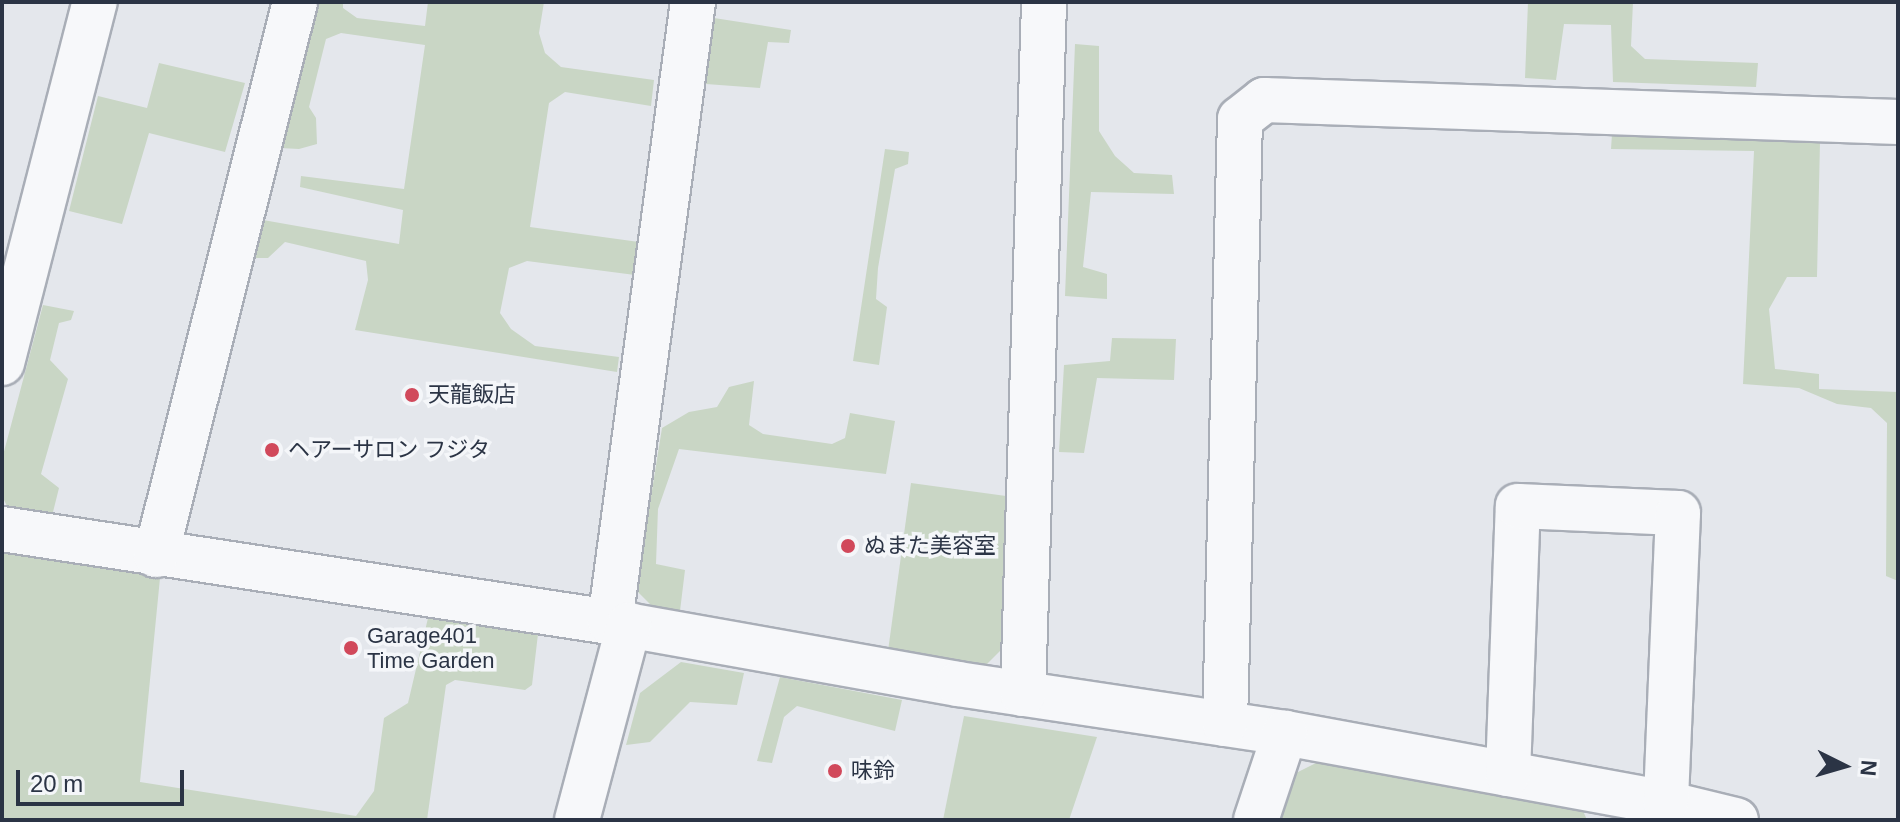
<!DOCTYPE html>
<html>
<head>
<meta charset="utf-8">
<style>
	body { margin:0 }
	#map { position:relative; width:1900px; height:822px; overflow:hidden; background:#e4e7ec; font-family:Arial,"Noto Sans JP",sans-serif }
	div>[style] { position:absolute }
	.green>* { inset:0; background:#c9d6c5 }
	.roads { filter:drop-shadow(2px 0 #a9aeb7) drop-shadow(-2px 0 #a9aeb7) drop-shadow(0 2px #a9aeb7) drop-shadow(0 -2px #a9aeb7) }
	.minor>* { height:44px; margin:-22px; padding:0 22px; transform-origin:22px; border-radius:22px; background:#f7f8fa }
	.dots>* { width:22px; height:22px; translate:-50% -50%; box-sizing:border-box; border:4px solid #f4f6f9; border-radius:50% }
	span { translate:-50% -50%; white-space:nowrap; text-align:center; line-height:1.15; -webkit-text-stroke:7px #f4f6f9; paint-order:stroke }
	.poi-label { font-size:22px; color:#2b3445 }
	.left { translate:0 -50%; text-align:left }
	.frame { position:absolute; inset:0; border:4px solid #2b3445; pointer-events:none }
	.north { position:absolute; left:1804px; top:726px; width:80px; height:80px; -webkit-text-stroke:6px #f4f6f9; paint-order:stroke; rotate:95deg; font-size:22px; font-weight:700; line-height:32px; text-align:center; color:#2b3445 }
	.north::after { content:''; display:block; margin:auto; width:28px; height:36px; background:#2b3445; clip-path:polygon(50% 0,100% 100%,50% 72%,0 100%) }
	.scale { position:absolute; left:16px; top:770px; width:168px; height:36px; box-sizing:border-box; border:4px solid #2b3445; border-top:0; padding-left:10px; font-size:24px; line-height:28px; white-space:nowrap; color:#2b3445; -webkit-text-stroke:6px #f4f6f9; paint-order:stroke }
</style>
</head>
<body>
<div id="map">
	<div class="green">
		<div style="clip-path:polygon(315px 2px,343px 2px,343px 8px,357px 18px,425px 26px,428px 2px,544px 2px,539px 33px,545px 53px,561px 67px,654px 80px,651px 106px,565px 92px,549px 103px,530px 227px,639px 242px,635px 275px,527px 261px,509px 268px,500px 313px,511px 329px,535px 346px,619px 357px,617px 372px,355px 330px,368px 280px,366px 261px,285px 242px,268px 258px,253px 258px,263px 220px,399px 244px,403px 210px,300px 187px,301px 176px,404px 189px,425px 45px,341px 33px,326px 39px,309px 107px,316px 118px,317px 144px,299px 149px,280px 148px)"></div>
		<div style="clip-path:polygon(1528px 2px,1633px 2px,1631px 46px,1645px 59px,1758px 63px,1756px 87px,1613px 82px,1611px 25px,1564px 24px,1556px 80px,1525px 78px)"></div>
		<div style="clip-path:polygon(714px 18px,791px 30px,789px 43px,768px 42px,760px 88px,706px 84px)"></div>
		<div style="clip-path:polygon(1075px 44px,1099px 46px,1099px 131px,1115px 156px,1134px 173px,1172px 175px,1174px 194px,1091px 192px,1083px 267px,1107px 274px,1107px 299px,1065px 296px)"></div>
		<div style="clip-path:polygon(159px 63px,245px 83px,225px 152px,149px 133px,122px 224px,69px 211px,98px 96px,147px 108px)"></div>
		<div style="clip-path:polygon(1612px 134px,1820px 142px,1817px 277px,1787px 277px,1769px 309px,1775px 369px,1819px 374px,1819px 389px,1898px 392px,1898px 581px,1886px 576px,1887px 423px,1871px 408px,1837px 404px,1799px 388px,1743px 384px,1754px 151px,1611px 149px)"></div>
		<div style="clip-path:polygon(885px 149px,909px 152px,908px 164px,895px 169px,878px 268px,876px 299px,887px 307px,879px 365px,853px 361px)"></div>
		<div style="clip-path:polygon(43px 305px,74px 311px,71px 320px,59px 323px,50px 360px,68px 379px,41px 474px,59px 488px,52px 516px,8px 508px,2px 496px,2px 459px)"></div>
		<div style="clip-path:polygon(1112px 338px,1176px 339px,1174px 380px,1097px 378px,1084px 453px,1059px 452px,1064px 365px,1110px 361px)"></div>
		<div style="clip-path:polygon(754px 381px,749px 425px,763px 434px,832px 444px,845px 438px,850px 413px,895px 421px,886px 474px,679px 449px,658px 509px,656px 564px,685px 570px,680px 611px,651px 605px,636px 590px,662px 428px,689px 412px,717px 407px,729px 387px)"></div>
		<div style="clip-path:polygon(911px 483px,1006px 496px,1002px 649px,983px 668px,888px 651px)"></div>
		<div style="clip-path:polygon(2px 538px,151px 562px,160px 578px,140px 782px,356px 816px,374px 791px,384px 718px,408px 703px,428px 618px,538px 634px,532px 685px,525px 690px,455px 680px,446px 685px,427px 820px,2px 820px)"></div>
		<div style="clip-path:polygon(681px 662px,744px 673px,737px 705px,690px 702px,650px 742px,626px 745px,640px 693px)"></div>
		<div style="clip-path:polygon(780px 677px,902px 700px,895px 731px,797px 706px,784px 717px,772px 763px,757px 761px)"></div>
		<div style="clip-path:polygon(964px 716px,1097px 737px,1069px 820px,943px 820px)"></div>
		<div style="clip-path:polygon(1318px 762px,1580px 804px,1587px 820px,1275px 820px,1290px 776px)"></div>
	</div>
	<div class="roads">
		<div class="minor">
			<div style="left:2px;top:363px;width:373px;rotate:-75.6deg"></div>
			<div style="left:2px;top:529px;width:615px;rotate:8.7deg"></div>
			<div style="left:610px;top:622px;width:353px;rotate:10.1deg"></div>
			<div style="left:958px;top:684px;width:331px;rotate:8.5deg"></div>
			<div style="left:1285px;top:733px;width:387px;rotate:10.4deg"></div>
			<div style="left:1666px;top:803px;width:72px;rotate:13.7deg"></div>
			<div style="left:156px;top:555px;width:570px;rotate:-75.89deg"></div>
			<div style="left:610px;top:622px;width:626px;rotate:-82.38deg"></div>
			<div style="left:1023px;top:694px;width:692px;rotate:-88.26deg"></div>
			<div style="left:1225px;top:724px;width:605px;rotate:-88.58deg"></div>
			<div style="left:1240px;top:119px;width:31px;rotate:-38deg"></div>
			<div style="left:1264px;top:100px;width:634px;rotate:1.99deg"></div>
			<div style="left:1508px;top:774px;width:268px;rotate:-87.9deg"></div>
			<div style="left:1518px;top:506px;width:160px;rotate:2.5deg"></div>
			<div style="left:1678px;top:513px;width:290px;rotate:92.4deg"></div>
			<div style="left:577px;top:820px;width:202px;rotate:-75.1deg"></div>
			<div style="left:1256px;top:820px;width:92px;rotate:-71.6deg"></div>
		</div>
	</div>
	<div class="dots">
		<div style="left:412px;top:395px;background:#d1495b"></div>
		<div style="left:272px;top:450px;background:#d1495b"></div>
		<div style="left:848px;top:546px;background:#d1495b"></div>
		<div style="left:351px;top:648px;background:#d1495b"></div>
		<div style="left:835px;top:771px;background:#d1495b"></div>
	</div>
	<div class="poi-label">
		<span class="left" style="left:428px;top:395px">天龍飯店</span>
		<span class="left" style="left:288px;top:450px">ヘアーサロン フジタ</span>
		<span class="left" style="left:864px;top:546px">ぬまた美容室</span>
		<span class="left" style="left:367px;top:648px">Garage401<br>Time Garden</span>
		<span class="left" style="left:851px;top:771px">味鈴</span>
	</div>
	<div class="frame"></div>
	<div class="north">N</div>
	<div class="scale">20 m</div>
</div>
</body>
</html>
